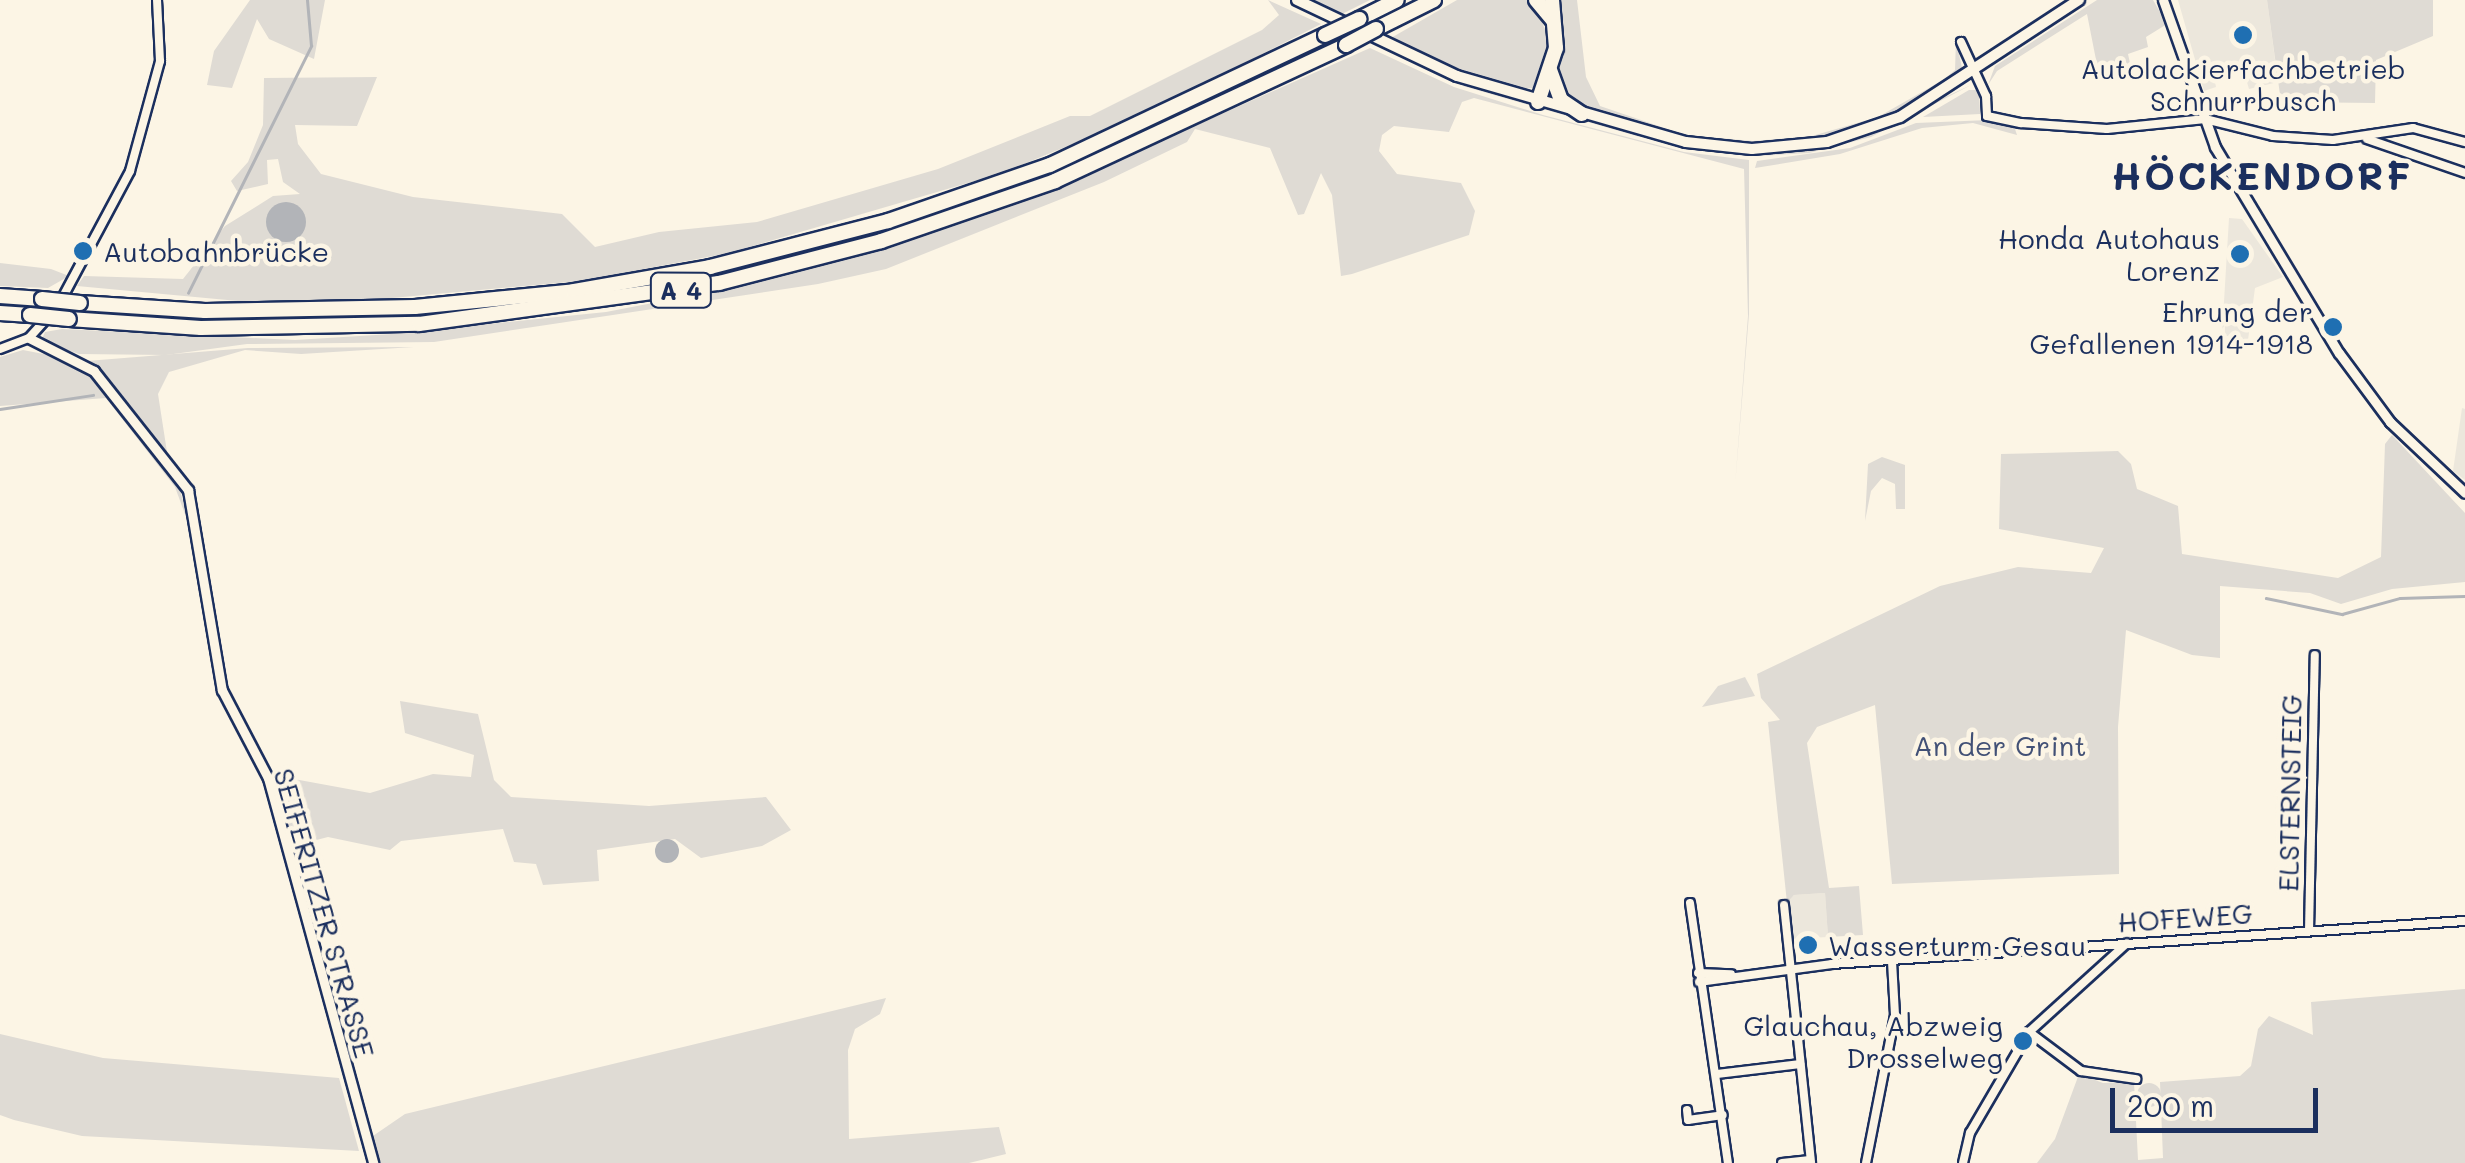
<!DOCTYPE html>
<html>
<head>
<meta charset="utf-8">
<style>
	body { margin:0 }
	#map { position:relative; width:2465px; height:1163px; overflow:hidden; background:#fcf5e5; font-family:Mali,sans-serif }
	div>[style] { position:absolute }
	.built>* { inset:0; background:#ece7dc }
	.green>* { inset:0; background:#dfdbd4 }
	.round { border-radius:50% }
	.water>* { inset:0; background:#b2b4b8 }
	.stream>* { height:2.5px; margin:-1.25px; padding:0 1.25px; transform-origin:1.25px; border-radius:1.25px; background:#b2b4b8 }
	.roads { filter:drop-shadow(2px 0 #1b2f5e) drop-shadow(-2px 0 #1b2f5e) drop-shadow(0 2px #1b2f5e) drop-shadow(0 -2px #1b2f5e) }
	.minor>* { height:8px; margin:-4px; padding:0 4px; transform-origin:4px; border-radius:4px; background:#fcf5e5 }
	.tertiary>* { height:9px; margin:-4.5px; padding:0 4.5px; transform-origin:4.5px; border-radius:4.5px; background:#fcf5e5 }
	.secondary>* { height:10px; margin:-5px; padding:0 5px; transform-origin:5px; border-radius:5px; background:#fcf5e5 }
	.motorway>* { height:14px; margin:-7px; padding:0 7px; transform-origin:7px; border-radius:7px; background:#fcf5e5 }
	.bridges { filter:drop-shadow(2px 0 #1b2f5e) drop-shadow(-2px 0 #1b2f5e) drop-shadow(0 2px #1b2f5e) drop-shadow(0 -2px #1b2f5e) }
	.motorway-bridge>* { height:14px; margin:-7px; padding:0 7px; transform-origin:7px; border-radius:7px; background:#fcf5e5 }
	.dots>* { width:28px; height:28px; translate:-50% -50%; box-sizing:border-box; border:5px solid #fcf5e5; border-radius:50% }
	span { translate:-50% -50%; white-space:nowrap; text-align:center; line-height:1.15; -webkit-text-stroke:9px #fcf5e5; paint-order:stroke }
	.shield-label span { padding:2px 8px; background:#fcf5e5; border:2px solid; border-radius:8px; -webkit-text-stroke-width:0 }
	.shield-label { font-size:25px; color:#1b2f5e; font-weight:700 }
	.poi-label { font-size:28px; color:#1b2f5e }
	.right { translate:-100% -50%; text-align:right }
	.left { translate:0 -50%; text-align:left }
	.park-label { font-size:28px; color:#425176 }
	.street-label { font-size:28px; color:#1b2f5e }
	.district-label { font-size:38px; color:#1b2f5e; font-weight:700; letter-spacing:2.5px }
	.scale { position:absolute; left:2110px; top:1088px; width:208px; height:45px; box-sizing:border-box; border:5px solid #1b2f5e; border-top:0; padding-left:12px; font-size:30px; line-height:35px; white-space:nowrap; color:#1b2f5e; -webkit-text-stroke:8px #fcf5e5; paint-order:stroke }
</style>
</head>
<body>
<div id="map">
	<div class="built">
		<div style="clip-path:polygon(2178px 0,2267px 0,2278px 82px,2249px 89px,2243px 69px,2214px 77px,2216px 87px,2204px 91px)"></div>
		<div style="clip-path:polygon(2229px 218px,2242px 219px,2283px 277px,2255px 288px,2248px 340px,2222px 335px)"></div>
		<div style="clip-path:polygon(2462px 408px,2465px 409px,2465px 480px,2453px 471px)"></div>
		<div style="clip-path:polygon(1825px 893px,1828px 937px,1789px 939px,1787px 903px,1794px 895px)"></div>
	</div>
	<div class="green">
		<div style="clip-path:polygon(250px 0,325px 0,314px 59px,269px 39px,257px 19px,232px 88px,207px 85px,214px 51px)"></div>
		<div style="clip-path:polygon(1268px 0,1321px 24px,1140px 116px,1002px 173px,729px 253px,580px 281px,359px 301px,238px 301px,77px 286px,84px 276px,183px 279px,225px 226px,273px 196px,300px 194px,283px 182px,278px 159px,267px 160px,268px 184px,237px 191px,231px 181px,248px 162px,263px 125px,264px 78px,377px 77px,357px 126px,295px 125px,298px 144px,321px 174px,413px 197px,562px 214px,595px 247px,659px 232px,757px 222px,938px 169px,1070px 116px,1090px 116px,1262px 30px,1279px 15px)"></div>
		<div style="clip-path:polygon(1304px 0,1370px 0,1334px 18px)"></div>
		<div style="clip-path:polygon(1457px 0,1532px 0,1549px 38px,1533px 88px,1516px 89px,1384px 42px)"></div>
		<div style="clip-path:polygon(1555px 0,1577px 0,1586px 77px,1600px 106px,1685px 135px,1753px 141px,1812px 136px,1878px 117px,1943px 80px,1955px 70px,1956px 40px,1962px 68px,1895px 115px,1829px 138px,1748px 145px,1696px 140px,1596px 113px,1562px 96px,1555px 77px,1563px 35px)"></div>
		<div style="clip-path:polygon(2097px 0,2153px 0,2167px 24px,2146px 37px,2148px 47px,2128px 54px,2131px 68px,2098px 70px,2087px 14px,1997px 71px,1988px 85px,1995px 66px)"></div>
		<div style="clip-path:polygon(2267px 0,2433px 0,2433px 36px,2376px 60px,2375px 103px,2281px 102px)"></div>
		<div style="clip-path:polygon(1370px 48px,1454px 87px,1543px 115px,1684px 152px,1749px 160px,1749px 314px,1735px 486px,1748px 316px,1744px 169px,1474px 98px,1462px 102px,1449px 132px,1394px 126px,1382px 135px,1379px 151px,1397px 174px,1461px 183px,1475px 211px,1469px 235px,1352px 274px,1341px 276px,1332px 195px,1321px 173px,1304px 214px,1298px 215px,1270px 148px,1195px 129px,1187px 142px,1104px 182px,886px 269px,818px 284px,434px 342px,247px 344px,166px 355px,79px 354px,41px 341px,45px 332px,62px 329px,295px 340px,392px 334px,606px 312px,751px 284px,1028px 200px)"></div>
		<div style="clip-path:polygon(1470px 85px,1627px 130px,1640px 137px,1463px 86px)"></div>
		<div style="clip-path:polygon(1971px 85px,1871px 137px,1809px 153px,1756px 156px,1861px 136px)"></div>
		<div style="clip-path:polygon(1969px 90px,1979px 90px,1980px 114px,1923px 117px)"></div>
		<div style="clip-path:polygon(1989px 120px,2014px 126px,2017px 135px,1973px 123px,1922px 128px,1840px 154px,1755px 168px,1757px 161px,1850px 148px,1916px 123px)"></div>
		<div style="clip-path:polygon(0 263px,51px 269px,69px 276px,48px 288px,0 286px)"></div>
		<div style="clip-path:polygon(414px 347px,301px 354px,245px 350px,169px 372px,158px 394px,167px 452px,87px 361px,248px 348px)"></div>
		<div style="clip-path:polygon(23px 350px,64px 358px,100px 384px,177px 480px,193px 536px,175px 487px,106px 398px,0 406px,0 357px)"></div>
		<div style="clip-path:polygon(2392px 435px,2465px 513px,2465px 582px,2392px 589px,2341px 604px,2310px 593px,2220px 586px,2220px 658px,2192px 655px,2126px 630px,2118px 727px,2119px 874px,1892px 884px,1875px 705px,1817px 727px,1807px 743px,1829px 888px,1859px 886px,1863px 935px,1828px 937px,1825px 893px,1794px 895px,1787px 903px,1768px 722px,1780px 720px,1761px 698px,1757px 674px,1940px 586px,2018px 567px,2091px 573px,2104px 548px,1999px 529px,2001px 454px,2118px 451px,2131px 464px,2137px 489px,2178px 506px,2182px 554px,2338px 578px,2381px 557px,2385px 444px)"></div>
		<div style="clip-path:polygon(1882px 457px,1905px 465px,1905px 509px,1896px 509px,1895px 484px,1882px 478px,1871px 491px,1865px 521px,1868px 464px)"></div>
		<div style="clip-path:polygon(1745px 677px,1755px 696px,1702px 707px,1718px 686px)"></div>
		<div style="clip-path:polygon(400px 701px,478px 714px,494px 780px,511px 797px,649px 806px,766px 797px,791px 830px,762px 846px,701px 858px,675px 839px,597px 850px,599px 881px,543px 885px,536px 864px,514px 862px,503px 829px,401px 841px,390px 850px,328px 837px,293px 846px,277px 790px,283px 777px,370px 793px,433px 774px,471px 777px,474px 755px,405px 733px)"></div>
		<div style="clip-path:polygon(2465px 989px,2465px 1163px,2037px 1163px,2055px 1139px,2079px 1074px,2103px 1083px,2134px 1082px,2138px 1160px,2163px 1158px,2160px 1082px,2240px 1076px,2251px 1066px,2258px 1029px,2269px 1016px,2313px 1035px,2311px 1002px)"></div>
		<div style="clip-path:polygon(886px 998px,880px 1014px,855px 1029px,848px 1050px,849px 1139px,999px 1127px,1006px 1154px,969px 1163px,378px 1163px,370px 1138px,405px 1114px)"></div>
		<div style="clip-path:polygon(0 1034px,103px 1058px,339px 1078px,359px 1151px,82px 1136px,14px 1120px,0 1115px)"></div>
		<div class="round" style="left:2137px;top:1083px;width:24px;height:24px"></div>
	</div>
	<div class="water">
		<div class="round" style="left:266px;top:202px;width:40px;height:40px"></div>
		<div class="round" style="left:655px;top:839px;width:24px;height:24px"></div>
	</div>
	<div class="stream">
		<div style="left:188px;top:293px;width:276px;rotate:-63.5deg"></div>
		<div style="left:311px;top:46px;width:46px;rotate:-95deg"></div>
		<div style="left:0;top:409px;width:94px;rotate:-8.6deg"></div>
		<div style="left:2266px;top:598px;width:78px;rotate:11.9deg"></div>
		<div style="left:2342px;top:614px;width:60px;rotate:-15.4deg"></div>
		<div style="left:2400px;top:598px;width:65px;rotate:-1.8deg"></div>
	</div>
	<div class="roads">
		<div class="minor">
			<div style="left:1961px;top:42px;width:60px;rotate:65.2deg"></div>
			<div style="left:1986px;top:96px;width:20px;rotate:87deg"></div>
			<div style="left:1987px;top:116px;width:35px;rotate:12deg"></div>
			<div style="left:2021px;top:123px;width:86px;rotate:4deg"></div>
			<div style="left:2107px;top:129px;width:99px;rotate:-5.8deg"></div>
			<div style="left:2205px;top:119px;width:70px;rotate:14deg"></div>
			<div style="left:2273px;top:136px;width:60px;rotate:3.8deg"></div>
			<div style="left:2333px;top:140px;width:81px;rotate:-8.5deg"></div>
			<div style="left:2413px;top:128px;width:54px;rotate:15.1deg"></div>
			<div style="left:2367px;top:139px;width:104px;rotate:19.1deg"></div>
			<div style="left:0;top:349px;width:31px;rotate:-21deg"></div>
			<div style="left:29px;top:338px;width:43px;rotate:-47.8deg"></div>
			<div style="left:58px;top:306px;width:153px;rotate:-61.9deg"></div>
			<div style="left:130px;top:171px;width:114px;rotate:-74.7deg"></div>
			<div style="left:160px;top:61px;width:61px;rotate:-92.8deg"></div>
			<div style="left:1690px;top:903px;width:263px;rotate:81.7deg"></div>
			<div style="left:1784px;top:905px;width:259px;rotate:84deg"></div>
			<div style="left:2309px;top:931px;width:276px;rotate:-88.8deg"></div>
			<div style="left:1698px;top:973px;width:33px;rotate:2deg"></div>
			<div style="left:1699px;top:982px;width:134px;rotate:-7.7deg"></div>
			<div style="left:1832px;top:964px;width:634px;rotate:-3.89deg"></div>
			<div style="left:2029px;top:1032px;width:65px;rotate:36.9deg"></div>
			<div style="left:2081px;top:1071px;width:56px;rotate:8.3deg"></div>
			<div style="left:1717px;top:1074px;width:84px;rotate:-6.9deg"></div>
			<div style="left:1687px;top:1110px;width:10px;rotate:84deg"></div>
			<div style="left:1688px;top:1120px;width:35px;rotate:-8deg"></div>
			<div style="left:1782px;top:1163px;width:28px;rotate:-6deg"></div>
			<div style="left:1866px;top:1163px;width:151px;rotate:-78.9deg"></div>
			<div style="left:1895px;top:1015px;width:54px;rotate:-93.2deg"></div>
			<div style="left:1963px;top:1163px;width:31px;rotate:-77deg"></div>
			<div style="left:1970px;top:1133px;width:117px;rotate:-59.7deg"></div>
			<div style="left:2029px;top:1032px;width:132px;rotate:-42.2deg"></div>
		</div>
		<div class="tertiary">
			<div style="left:2163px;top:0;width:156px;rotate:70.5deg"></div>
			<div style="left:2215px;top:147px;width:240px;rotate:59deg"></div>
			<div style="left:2339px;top:353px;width:86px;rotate:53.5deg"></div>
			<div style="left:2390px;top:422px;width:103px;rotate:43.4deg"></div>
			<div style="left:29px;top:338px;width:73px;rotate:26.9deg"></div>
			<div style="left:94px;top:371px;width:152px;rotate:51.7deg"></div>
			<div style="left:188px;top:490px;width:203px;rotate:80.4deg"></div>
			<div style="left:222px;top:690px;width:99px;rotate:62.4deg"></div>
			<div style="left:268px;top:778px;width:399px;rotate:74.7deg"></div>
		</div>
		<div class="secondary">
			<div style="left:1297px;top:0;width:177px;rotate:25.4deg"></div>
			<div style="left:1457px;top:76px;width:238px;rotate:16.1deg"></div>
			<div style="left:1686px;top:142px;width:66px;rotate:6.1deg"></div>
			<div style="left:1752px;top:149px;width:75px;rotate:-5.3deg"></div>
			<div style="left:1827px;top:142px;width:77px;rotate:-18.9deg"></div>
			<div style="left:1900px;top:117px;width:214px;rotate:-33.2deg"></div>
		</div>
		<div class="motorway">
			<div style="left:1536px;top:0;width:26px;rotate:50deg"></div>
			<div style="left:1359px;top:19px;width:42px;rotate:-26.6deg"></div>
			<div style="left:1376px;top:29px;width:65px;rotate:-26.6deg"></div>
			<div style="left:1550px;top:70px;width:32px;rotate:70deg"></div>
			<div style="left:1561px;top:100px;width:25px;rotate:34deg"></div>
			<div style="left:1538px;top:102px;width:57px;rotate:-71.6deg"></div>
			<div style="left:1556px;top:48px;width:48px;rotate:-94.8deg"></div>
			<div style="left:0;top:296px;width:42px;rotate:4.1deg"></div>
			<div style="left:80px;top:303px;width:125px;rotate:3.7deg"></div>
			<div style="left:205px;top:311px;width:210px;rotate:-1.1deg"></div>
			<div style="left:415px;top:307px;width:160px;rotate:-5.7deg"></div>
			<div style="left:574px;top:291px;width:138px;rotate:-10deg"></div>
			<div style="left:710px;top:267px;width:184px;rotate:-14.5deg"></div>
			<div style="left:888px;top:221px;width:171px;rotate:-19.1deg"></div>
			<div style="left:1050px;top:165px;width:304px;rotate:-25.3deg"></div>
			<div style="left:0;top:313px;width:30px;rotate:4deg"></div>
			<div style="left:69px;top:319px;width:132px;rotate:3.9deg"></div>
			<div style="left:201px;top:328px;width:218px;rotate:-1.1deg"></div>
			<div style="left:419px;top:324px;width:303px;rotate:-7.8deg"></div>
			<div style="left:719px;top:283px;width:167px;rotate:-14.5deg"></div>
			<div style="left:881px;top:241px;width:184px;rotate:-19deg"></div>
			<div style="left:1055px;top:181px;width:321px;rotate:-25deg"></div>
		</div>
	</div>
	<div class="bridges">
		<div class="motorway-bridge">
			<div style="left:1325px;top:35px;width:38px;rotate:-25deg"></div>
			<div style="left:1346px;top:45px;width:34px;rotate:-28deg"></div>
			<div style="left:42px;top:299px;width:38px;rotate:6deg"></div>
			<div style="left:30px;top:315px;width:39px;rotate:6deg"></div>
		</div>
	</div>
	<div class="dots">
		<div style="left:2243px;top:35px;background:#1f6fb2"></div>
		<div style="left:83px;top:251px;background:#1f6fb2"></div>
		<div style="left:2240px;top:254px;background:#1f6fb2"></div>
		<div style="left:2333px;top:327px;background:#1f6fb2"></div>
		<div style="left:1808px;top:945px;background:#1f6fb2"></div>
		<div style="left:2023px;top:1041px;background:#1f6fb2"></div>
	</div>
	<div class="shield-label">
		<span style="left:681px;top:290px">A 4</span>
	</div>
	<div class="poi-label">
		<span style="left:2243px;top:84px">Autolackierfachbetrieb<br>Schnurrbusch</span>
		<span class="right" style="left:2220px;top:254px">Honda Autohaus<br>Lorenz</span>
		<span class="left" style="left:103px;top:251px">Autobahnbrücke</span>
		<span class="right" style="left:2313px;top:327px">Ehrung der<br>Gefallenen 1914-1918</span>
		<span class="left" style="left:1828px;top:945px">Wasserturm Gesau</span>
		<span class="right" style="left:2003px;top:1041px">Glauchau, Abzweig<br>Drosselweg</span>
	</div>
	<div class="park-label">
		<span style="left:2000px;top:745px">An der Grint</span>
	</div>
	<div class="street-label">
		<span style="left:2289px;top:793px;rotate:-89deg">ELSTERNSTEIG</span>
		<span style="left:325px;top:913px;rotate:74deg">SEIFERITZER STRASSE</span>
		<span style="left:2185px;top:917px;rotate:-4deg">HOFEWEG</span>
	</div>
	<div class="district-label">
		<span style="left:2262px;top:176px">HÖCKENDORF</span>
	</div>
	<div class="scale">200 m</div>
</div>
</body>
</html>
